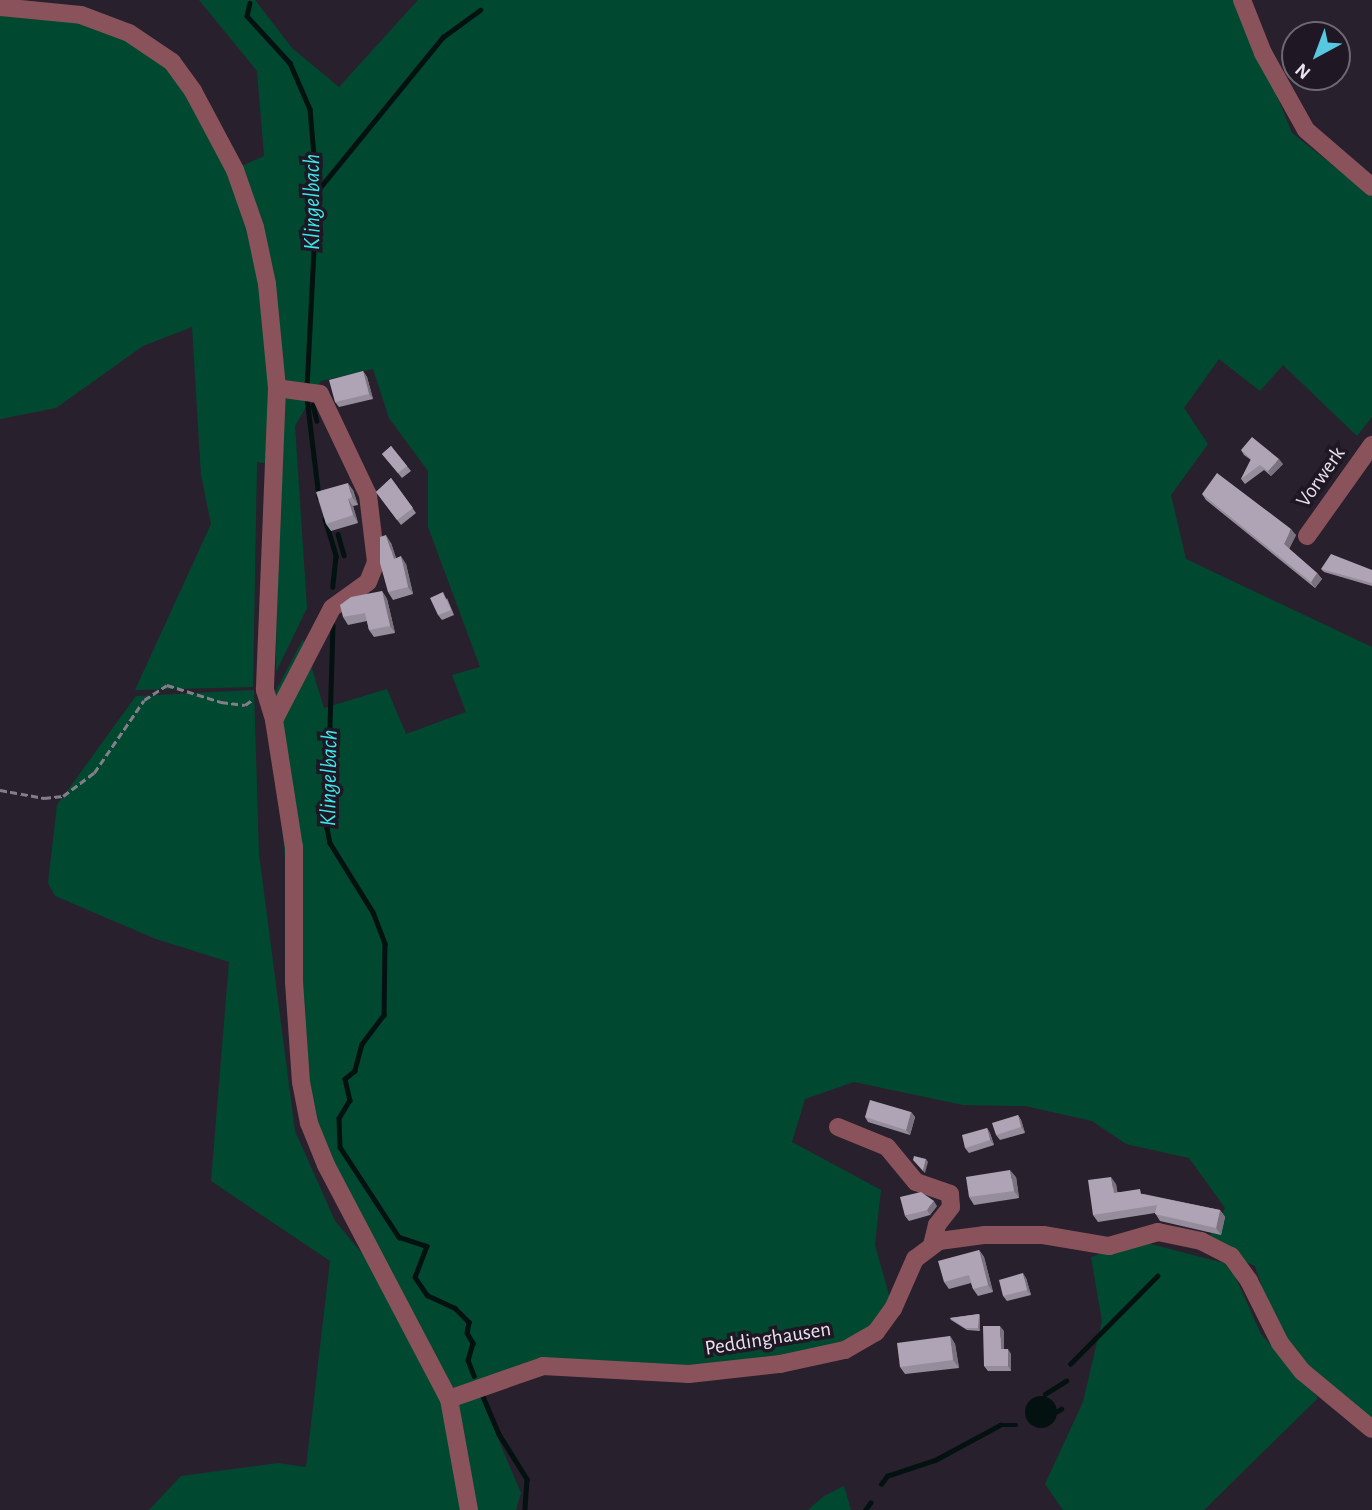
<!DOCTYPE html>
<html>
<head>
<meta charset="utf-8">
<style>
	body { margin:0 }
	#map { position:relative; width:1372px; height:1510px; overflow:hidden; background:#29202d; font-family:"Alegreya Sans",sans-serif }
	div>[style] { position:absolute }
	.green>* { inset:0; background:#004930 }
	.water>* { inset:0; background:#041111 }
	.round { border-radius:50% }
	.stream>* { height:4.5px; margin:-2.25px; padding:0 2.25px; transform-origin:2.25px; border-radius:2.25px; background:#041111 }
	.path>* { height:2.5px; margin-top:-1.25px; transform-origin:0; background:repeating-linear-gradient(90deg,#857d88 0 7px,transparent 0 10.5px) }
	.minor>* { height:18px; margin:-9px; padding:0 9px; transform-origin:9px; border-radius:9px; background:#8a535b }
	.wall>* { inset:0; background:#968d9c }
	.shaded-wall>* { inset:0; background:#7a737f }
	.building>* { inset:0; background:#afa4b5 }
	span { translate:-50% -50%; white-space:nowrap; text-align:center; line-height:1.15; -webkit-text-stroke:7px #1f1724; paint-order:stroke }
	.street-label { font-size:21px; color:#e8e2eb }
	.water-label { font-size:23px; color:#3ce8ea; font-style:italic }
	.north { position:absolute; left:1281px; top:21px; width:70px; height:70px; box-sizing:border-box; background:#1f1724; border:2px solid #6f6874; border-radius:50%; rotate:221deg; font-size:19px; font-weight:700; line-height:28px; text-align:center; color:#e8e2eb }
	.north::after { content:''; display:block; margin:auto; width:24px; height:32px; background:#56c9e1; clip-path:polygon(50% 0,100% 100%,50% 72%,0 100%) }
</style>
</head>
<body>
<div id="map">
	<div class="green">
		<div style="clip-path:polygon(199px 0,255px 0,292px 48px,339px 87px,418px 0,1238px 0,1292px 133px,1372px 196px,1372px 417px,1357px 436px,1283px 365px,1260px 391px,1219px 359px,1184px 408px,1208px 444px,1171px 495px,1186px 559px,1372px 647px,1372px 1429px,1280px 1343px,1255px 1266px,1205px 1244px,1225px 1208px,1189px 1158px,1126px 1144px,1092px 1121px,1025px 1106px,963px 1105px,854px 1082px,805px 1099px,792px 1142px,881px 1190px,875px 1245px,893px 1309px,857px 1346px,689px 1374px,543px 1366px,477px 1389px,521px 1493px,516px 1510px,149px 1510px,181px 1476px,278px 1463px,306px 1467px,330px 1261px,211px 1181px,229px 962px,156px 939px,55px 896px,48px 883px,57px 805px,136px 696px,254px 690px,259px 854px,295px 1131px,335px 1221px,395px 1293px,313px 1122px,277px 783px,274px 694px,303px 639px,324px 708px,387px 689px,406px 734px,466px 712px,452px 675px,480px 667px,428px 527px,428px 471px,389px 418px,373px 369px,321px 381px,295px 426px,307px 608px,276px 672px,278px 465px,257px 462px,253px 687px,135px 690px,211px 524px,201px 475px,192px 327px,143px 346px,56px 408px,0 419px,0 7px,81px 15px,172px 62px,235px 169px,264px 156px,257px 71px)"></div>
		<div style="clip-path:polygon(1139px 1241px,1224px 1263px,1235px 1276px,1261px 1334px,1318px 1398px,1204px 1510px,1063px 1510px,1045px 1484px,1083px 1402px,1102px 1321px,1091px 1257px)"></div>
		<div style="clip-path:polygon(844px 1486px,851px 1510px,808px 1510px,824px 1496px)"></div>
	</div>
	<div class="water">
		<div class="round" style="left:1025px;top:1396px;width:32px;height:32px"></div>
	</div>
	<div class="stream">
		<div style="left:250px;top:3px;width:13px;rotate:103deg"></div>
		<div style="left:247px;top:16px;width:64px;rotate:47.5deg"></div>
		<div style="left:290px;top:63px;width:50px;rotate:66.5deg"></div>
		<div style="left:310px;top:109px;width:82px;rotate:85.1deg"></div>
		<div style="left:317px;top:191px;width:198px;rotate:92.9deg"></div>
		<div style="left:318px;top:190px;width:198px;rotate:-50.8deg"></div>
		<div style="left:443px;top:37px;width:46px;rotate:-36.1deg"></div>
		<div style="left:307px;top:398px;width:100px;rotate:83.1deg"></div>
		<div style="left:313px;top:405px;width:16px;rotate:76deg"></div>
		<div style="left:325px;top:519px;width:39px;rotate:73deg"></div>
		<div style="left:336px;top:556px;width:31px;rotate:96deg"></div>
		<div style="left:338px;top:534px;width:22px;rotate:74deg"></div>
		<div style="left:333px;top:625px;width:203px;rotate:91.7deg"></div>
		<div style="left:327px;top:828px;width:15px;rotate:79deg"></div>
		<div style="left:330px;top:843px;width:81px;rotate:58.1deg"></div>
		<div style="left:373px;top:912px;width:34px;rotate:69deg"></div>
		<div style="left:385px;top:944px;width:71px;rotate:90.8deg"></div>
		<div style="left:384px;top:1015px;width:36px;rotate:127deg"></div>
		<div style="left:362px;top:1044px;width:28px;rotate:105deg"></div>
		<div style="left:355px;top:1071px;width:13px;rotate:141deg"></div>
		<div style="left:345px;top:1079px;width:22px;rotate:77deg"></div>
		<div style="left:350px;top:1100px;width:21px;rotate:121deg"></div>
		<div style="left:339px;top:1118px;width:29px;rotate:88deg"></div>
		<div style="left:340px;top:1147px;width:108px;rotate:56.8deg"></div>
		<div style="left:399px;top:1237px;width:29px;rotate:18deg"></div>
		<div style="left:427px;top:1246px;width:33px;rotate:111deg"></div>
		<div style="left:415px;top:1277px;width:22px;rotate:56deg"></div>
		<div style="left:427px;top:1295px;width:31px;rotate:25deg"></div>
		<div style="left:455px;top:1308px;width:20px;rotate:45deg"></div>
		<div style="left:469px;top:1322px;width:11px;rotate:100deg"></div>
		<div style="left:467px;top:1333px;width:12px;rotate:59deg"></div>
		<div style="left:473px;top:1343px;width:18px;rotate:106deg"></div>
		<div style="left:468px;top:1360px;width:17px;rotate:69deg"></div>
		<div style="left:1070px;top:1364px;width:124px;rotate:-45.3deg"></div>
		<div style="left:482px;top:1394px;width:43px;rotate:67deg"></div>
		<div style="left:499px;top:1434px;width:53px;rotate:58.1deg"></div>
		<div style="left:527px;top:1479px;width:31px;rotate:94deg"></div>
		<div style="left:1045px;top:1394px;width:25px;rotate:-32deg"></div>
		<div style="left:1056px;top:1412px;width:6px;rotate:-31deg"></div>
		<div style="left:881px;top:1484px;width:10px;rotate:-53deg"></div>
		<div style="left:887px;top:1476px;width:51px;rotate:-18.4deg"></div>
		<div style="left:935px;top:1460px;width:74px;rotate:-28.3deg"></div>
		<div style="left:1000px;top:1425px;width:16px"></div>
		<div style="left:865px;top:1510px;width:9px;rotate:-54deg"></div>
	</div>
	<div class="path">
		<div style="left:0;top:790px;width:45px;rotate:10.3deg"></div>
		<div style="left:44px;top:798px;width:19px;rotate:-6deg"></div>
		<div style="left:63px;top:796px;width:39px;rotate:-37deg"></div>
		<div style="left:94px;top:773px;width:88px;rotate:-55.6deg"></div>
		<div style="left:144px;top:700px;width:27px;rotate:-33deg"></div>
		<div style="left:167px;top:685px;width:57px;rotate:17.5deg"></div>
		<div style="left:221px;top:702px;width:24px;rotate:7deg"></div>
		<div style="left:245px;top:705px;width:9px;rotate:-36deg"></div>
	</div>
	<div class="minor">
		<div style="left:1242px;top:0;width:57px;rotate:68.4deg"></div>
		<div style="left:1263px;top:53px;width:88px;rotate:60.8deg"></div>
		<div style="left:1306px;top:130px;width:87px;rotate:40.8deg"></div>
		<div style="left:0;top:7px;width:81px;rotate:5.6deg"></div>
		<div style="left:81px;top:15px;width:51px;rotate:20.6deg"></div>
		<div style="left:129px;top:33px;width:52px;rotate:34deg"></div>
		<div style="left:172px;top:62px;width:36px;rotate:54deg"></div>
		<div style="left:193px;top:91px;width:89px;rotate:62deg"></div>
		<div style="left:235px;top:170px;width:60px;rotate:70.7deg"></div>
		<div style="left:255px;top:227px;width:58px;rotate:78.1deg"></div>
		<div style="left:267px;top:284px;width:104px;rotate:84.5deg"></div>
		<div style="left:277px;top:388px;width:302px;rotate:92.3deg"></div>
		<div style="left:265px;top:690px;width:31px;rotate:73deg"></div>
		<div style="left:274px;top:720px;width:129px;rotate:81.1deg"></div>
		<div style="left:294px;top:847px;width:135px;rotate:90deg"></div>
		<div style="left:294px;top:982px;width:100px;rotate:86deg"></div>
		<div style="left:301px;top:1082px;width:42px;rotate:79deg"></div>
		<div style="left:309px;top:1123px;width:45px;rotate:68deg"></div>
		<div style="left:326px;top:1165px;width:264px;rotate:62.3deg"></div>
		<div style="left:449px;top:1399px;width:113px;rotate:79.8deg"></div>
		<div style="left:1307px;top:536px;width:112px;rotate:-54.5deg"></div>
		<div style="left:274px;top:720px;width:126px;rotate:-62.6deg"></div>
		<div style="left:332px;top:608px;width:44px;rotate:-35.8deg"></div>
		<div style="left:368px;top:582px;width:22px;rotate:-68deg"></div>
		<div style="left:376px;top:562px;width:67px;rotate:-96.8deg"></div>
		<div style="left:368px;top:495px;width:112px;rotate:-115.4deg"></div>
		<div style="left:320px;top:394px;width:43px;rotate:-172.1deg"></div>
		<div style="left:838px;top:1127px;width:53px;rotate:22.2deg"></div>
		<div style="left:887px;top:1147px;width:45px;rotate:50.4deg"></div>
		<div style="left:916px;top:1182px;width:36px;rotate:19deg"></div>
		<div style="left:950px;top:1194px;width:13px;rotate:86deg"></div>
		<div style="left:951px;top:1207px;width:23px;rotate:128deg"></div>
		<div style="left:937px;top:1225px;width:21px;rotate:104deg"></div>
		<div style="left:449px;top:1399px;width:100px;rotate:-19.3deg"></div>
		<div style="left:543px;top:1366px;width:146px;rotate:3.1deg"></div>
		<div style="left:689px;top:1374px;width:92px;rotate:-6.3deg"></div>
		<div style="left:780px;top:1364px;width:66px;rotate:-12.2deg"></div>
		<div style="left:845px;top:1350px;width:36px;rotate:-30deg"></div>
		<div style="left:876px;top:1332px;width:29px;rotate:-54deg"></div>
		<div style="left:893px;top:1309px;width:55px;rotate:-66.3deg"></div>
		<div style="left:915px;top:1259px;width:30px;rotate:-37deg"></div>
		<div style="left:939px;top:1241px;width:45px;rotate:-7.6deg"></div>
		<div style="left:984px;top:1235px;width:59px"></div>
		<div style="left:1043px;top:1235px;width:67px;rotate:9.5deg"></div>
		<div style="left:1109px;top:1246px;width:51px;rotate:-15.9deg"></div>
		<div style="left:1158px;top:1232px;width:44px;rotate:11.8deg"></div>
		<div style="left:1201px;top:1241px;width:34px;rotate:27deg"></div>
		<div style="left:1231px;top:1256px;width:31px;rotate:54deg"></div>
		<div style="left:1249px;top:1281px;width:69px;rotate:63.4deg"></div>
		<div style="left:1280px;top:1343px;width:37px;rotate:52deg"></div>
		<div style="left:1303px;top:1372px;width:89px;rotate:39.6deg"></div>
	</div>
	<div class="wall">
		<div style="clip-path:polygon(363px 371px,367px 377px,373px 399px,339px 407px,335px 402px)"></div>
		<div style="clip-path:polygon(391px 446px,411px 471px,402px 478px,382px 454px)"></div>
		<div style="clip-path:polygon(1241px 450px,1283px 464px,1271px 476px,1264px 470px,1245px 484px,1241px 479px,1251px 460px,1244px 455px)"></div>
		<div style="clip-path:polygon(391px 478px,416px 513px,401px 525px,376px 492px)"></div>
		<div style="clip-path:polygon(353px 490px,358px 505px,353px 506px,358px 523px,331px 531px,326px 524px)"></div>
		<div style="clip-path:polygon(1202px 494px,1296px 535px,1289px 549px,1317px 573px,1322px 579px,1315px 588px,1206px 500px)"></div>
		<div style="clip-path:polygon(391px 543px,396px 558px,406px 564px,413px 594px,393px 600px,388px 592px)"></div>
		<div style="clip-path:polygon(1321px 569px,1372px 570px,1372px 586px,1324px 572px)"></div>
		<div style="clip-path:polygon(382px 591px,387px 599px,395px 633px,374px 637px,369px 630px,367px 621px,348px 625px,343px 617px)"></div>
		<div style="clip-path:polygon(447px 598px,454px 615px,442px 620px,438px 615px)"></div>
		<div style="clip-path:polygon(911px 1112px,915px 1117px,910px 1135px,868px 1122px,865px 1117px)"></div>
		<div style="clip-path:polygon(1018px 1115px,1021px 1120px,1025px 1133px,1000px 1140px,996px 1135px)"></div>
		<div style="clip-path:polygon(987px 1128px,990px 1133px,994px 1145px,969px 1153px,965px 1148px)"></div>
		<div style="clip-path:polygon(1016px 1177px,1019px 1198px,974px 1205px,969px 1197px)"></div>
		<div style="clip-path:polygon(1116px 1184px,1117px 1192px,1144px 1194px,1220px 1210px,1225px 1217px,1221px 1235px,1160px 1221px,1155px 1213px,1098px 1222px,1093px 1215px)"></div>
		<div style="clip-path:polygon(937px 1206px,930px 1215px,909px 1221px,905px 1216px)"></div>
		<div style="clip-path:polygon(979px 1250px,984px 1257px,993px 1292px,978px 1296px,973px 1289px,971px 1283px,949px 1289px,944px 1282px)"></div>
		<div style="clip-path:polygon(1026px 1278px,1031px 1295px,1007px 1301px,1003px 1296px)"></div>
		<div style="clip-path:polygon(979px 1314px,980px 1316px,980px 1331px,967px 1330px,951px 1320px,950px 1318px)"></div>
		<div style="clip-path:polygon(1004px 1331px,1004px 1349px,1011px 1354px,1011px 1371px,988px 1371px,984px 1366px)"></div>
		<div style="clip-path:polygon(950px 1336px,955px 1344px,959px 1368px,905px 1374px,900px 1367px)"></div>
	</div>
	<div class="shaded-wall">
		<div style="clip-path:polygon(363px 371px,367px 377px,373px 399px,369px 394px)"></div>
		<div style="clip-path:polygon(1279px 459px,1283px 464px,1271px 476px,1268px 471px)"></div>
		<div style="clip-path:polygon(348px 483px,353px 490px,358px 505px,352px 497px)"></div>
		<div style="clip-path:polygon(348px 499px,353px 506px,358px 523px,353px 515px)"></div>
		<div style="clip-path:polygon(1291px 529px,1296px 535px,1288px 551px,1284px 544px)"></div>
		<div style="clip-path:polygon(386px 535px,391px 543px,399px 567px,394px 559px)"></div>
		<div style="clip-path:polygon(401px 556px,406px 564px,413px 594px,408px 587px)"></div>
		<div style="clip-path:polygon(1317px 573px,1322px 579px,1315px 588px,1311px 582px)"></div>
		<div style="clip-path:polygon(382px 591px,387px 599px,395px 633px,390px 626px)"></div>
		<div style="clip-path:polygon(911px 1112px,915px 1117px,910px 1135px,906px 1130px)"></div>
		<div style="clip-path:polygon(1018px 1115px,1021px 1120px,1025px 1133px,1021px 1127px)"></div>
		<div style="clip-path:polygon(987px 1128px,990px 1133px,994px 1145px,990px 1140px)"></div>
		<div style="clip-path:polygon(926px 1159px,928px 1162px,925px 1173px,923px 1171px)"></div>
		<div style="clip-path:polygon(1010px 1170px,1016px 1177px,1019px 1198px,1014px 1191px)"></div>
		<div style="clip-path:polygon(1111px 1177px,1116px 1184px,1119px 1200px,1114px 1193px)"></div>
		<div style="clip-path:polygon(934px 1201px,937px 1206px,930px 1215px,927px 1210px)"></div>
		<div style="clip-path:polygon(1220px 1210px,1225px 1217px,1221px 1235px,1216px 1228px)"></div>
		<div style="clip-path:polygon(979px 1250px,984px 1257px,993px 1292px,988px 1285px)"></div>
		<div style="clip-path:polygon(1023px 1273px,1026px 1278px,1031px 1295px,1027px 1290px)"></div>
		<div style="clip-path:polygon(979px 1314px,980px 1316px,980px 1331px,978px 1328px)"></div>
		<div style="clip-path:polygon(1000px 1326px,1004px 1331px,1004px 1354px,1001px 1349px)"></div>
		<div style="clip-path:polygon(950px 1336px,955px 1344px,959px 1368px,953px 1360px)"></div>
		<div style="clip-path:polygon(1008px 1349px,1011px 1354px,1011px 1371px,1008px 1366px)"></div>
	</div>
	<div class="building">
		<div style="clip-path:polygon(363px 371px,369px 394px,335px 402px,329px 380px)"></div>
		<div style="clip-path:polygon(1252px 437px,1279px 459px,1268px 471px,1260px 465px,1241px 479px,1251px 459px,1241px 450px)"></div>
		<div style="clip-path:polygon(391px 446px,407px 466px,398px 473px,382px 454px)"></div>
		<div style="clip-path:polygon(1217px 473px,1291px 529px,1284px 544px,1317px 573px,1311px 582px,1202px 494px)"></div>
		<div style="clip-path:polygon(391px 478px,413px 508px,397px 520px,376px 492px)"></div>
		<div style="clip-path:polygon(348px 483px,352px 497px,348px 499px,353px 515px,326px 524px,316px 492px)"></div>
		<div style="clip-path:polygon(386px 535px,394px 559px,401px 556px,408px 587px,388px 592px,380px 563px,380px 537px)"></div>
		<div style="clip-path:polygon(1331px 554px,1372px 570px,1372px 583px,1321px 569px)"></div>
		<div style="clip-path:polygon(382px 591px,390px 626px,369px 630px,365px 613px,343px 617px,340px 605px,351px 597px)"></div>
		<div style="clip-path:polygon(443px 592px,451px 610px,438px 615px,430px 598px)"></div>
		<div style="clip-path:polygon(870px 1100px,911px 1112px,906px 1130px,865px 1117px)"></div>
		<div style="clip-path:polygon(1018px 1115px,1021px 1127px,996px 1135px,992px 1123px)"></div>
		<div style="clip-path:polygon(987px 1128px,990px 1140px,965px 1148px,962px 1135px)"></div>
		<div style="clip-path:polygon(914px 1156px,926px 1159px,923px 1171px,913px 1160px)"></div>
		<div style="clip-path:polygon(1010px 1170px,1014px 1191px,969px 1197px,966px 1177px)"></div>
		<div style="clip-path:polygon(1111px 1177px,1114px 1193px,1140px 1189px,1141px 1194px,1220px 1210px,1216px 1228px,1155px 1214px,1157px 1205px,1093px 1215px,1088px 1180px)"></div>
		<div style="clip-path:polygon(921px 1192px,934px 1201px,927px 1210px,905px 1216px,900px 1197px)"></div>
		<div style="clip-path:polygon(979px 1250px,988px 1285px,973px 1289px,969px 1275px,944px 1282px,938px 1261px)"></div>
		<div style="clip-path:polygon(1023px 1273px,1027px 1290px,1003px 1296px,999px 1280px)"></div>
		<div style="clip-path:polygon(979px 1314px,978px 1328px,965px 1328px,950px 1318px)"></div>
		<div style="clip-path:polygon(983px 1326px,1000px 1326px,1001px 1349px,1008px 1349px,1008px 1366px,984px 1366px)"></div>
		<div style="clip-path:polygon(950px 1336px,953px 1360px,900px 1367px,897px 1343px)"></div>
	</div>
	<div class="street-label">
		<span style="left:1321px;top:477px;rotate:-55deg">Vorwerk</span>
		<span style="left:768px;top:1339px;rotate:-9deg">Peddinghausen</span>
	</div>
	<div class="water-label">
		<span style="left:313px;top:202px;rotate:-90deg">Klingelbach</span>
		<span style="left:330px;top:778px;rotate:-89deg">Klingelbach</span>
	</div>
	<div class="north">N</div>
</div>
</body>
</html>
